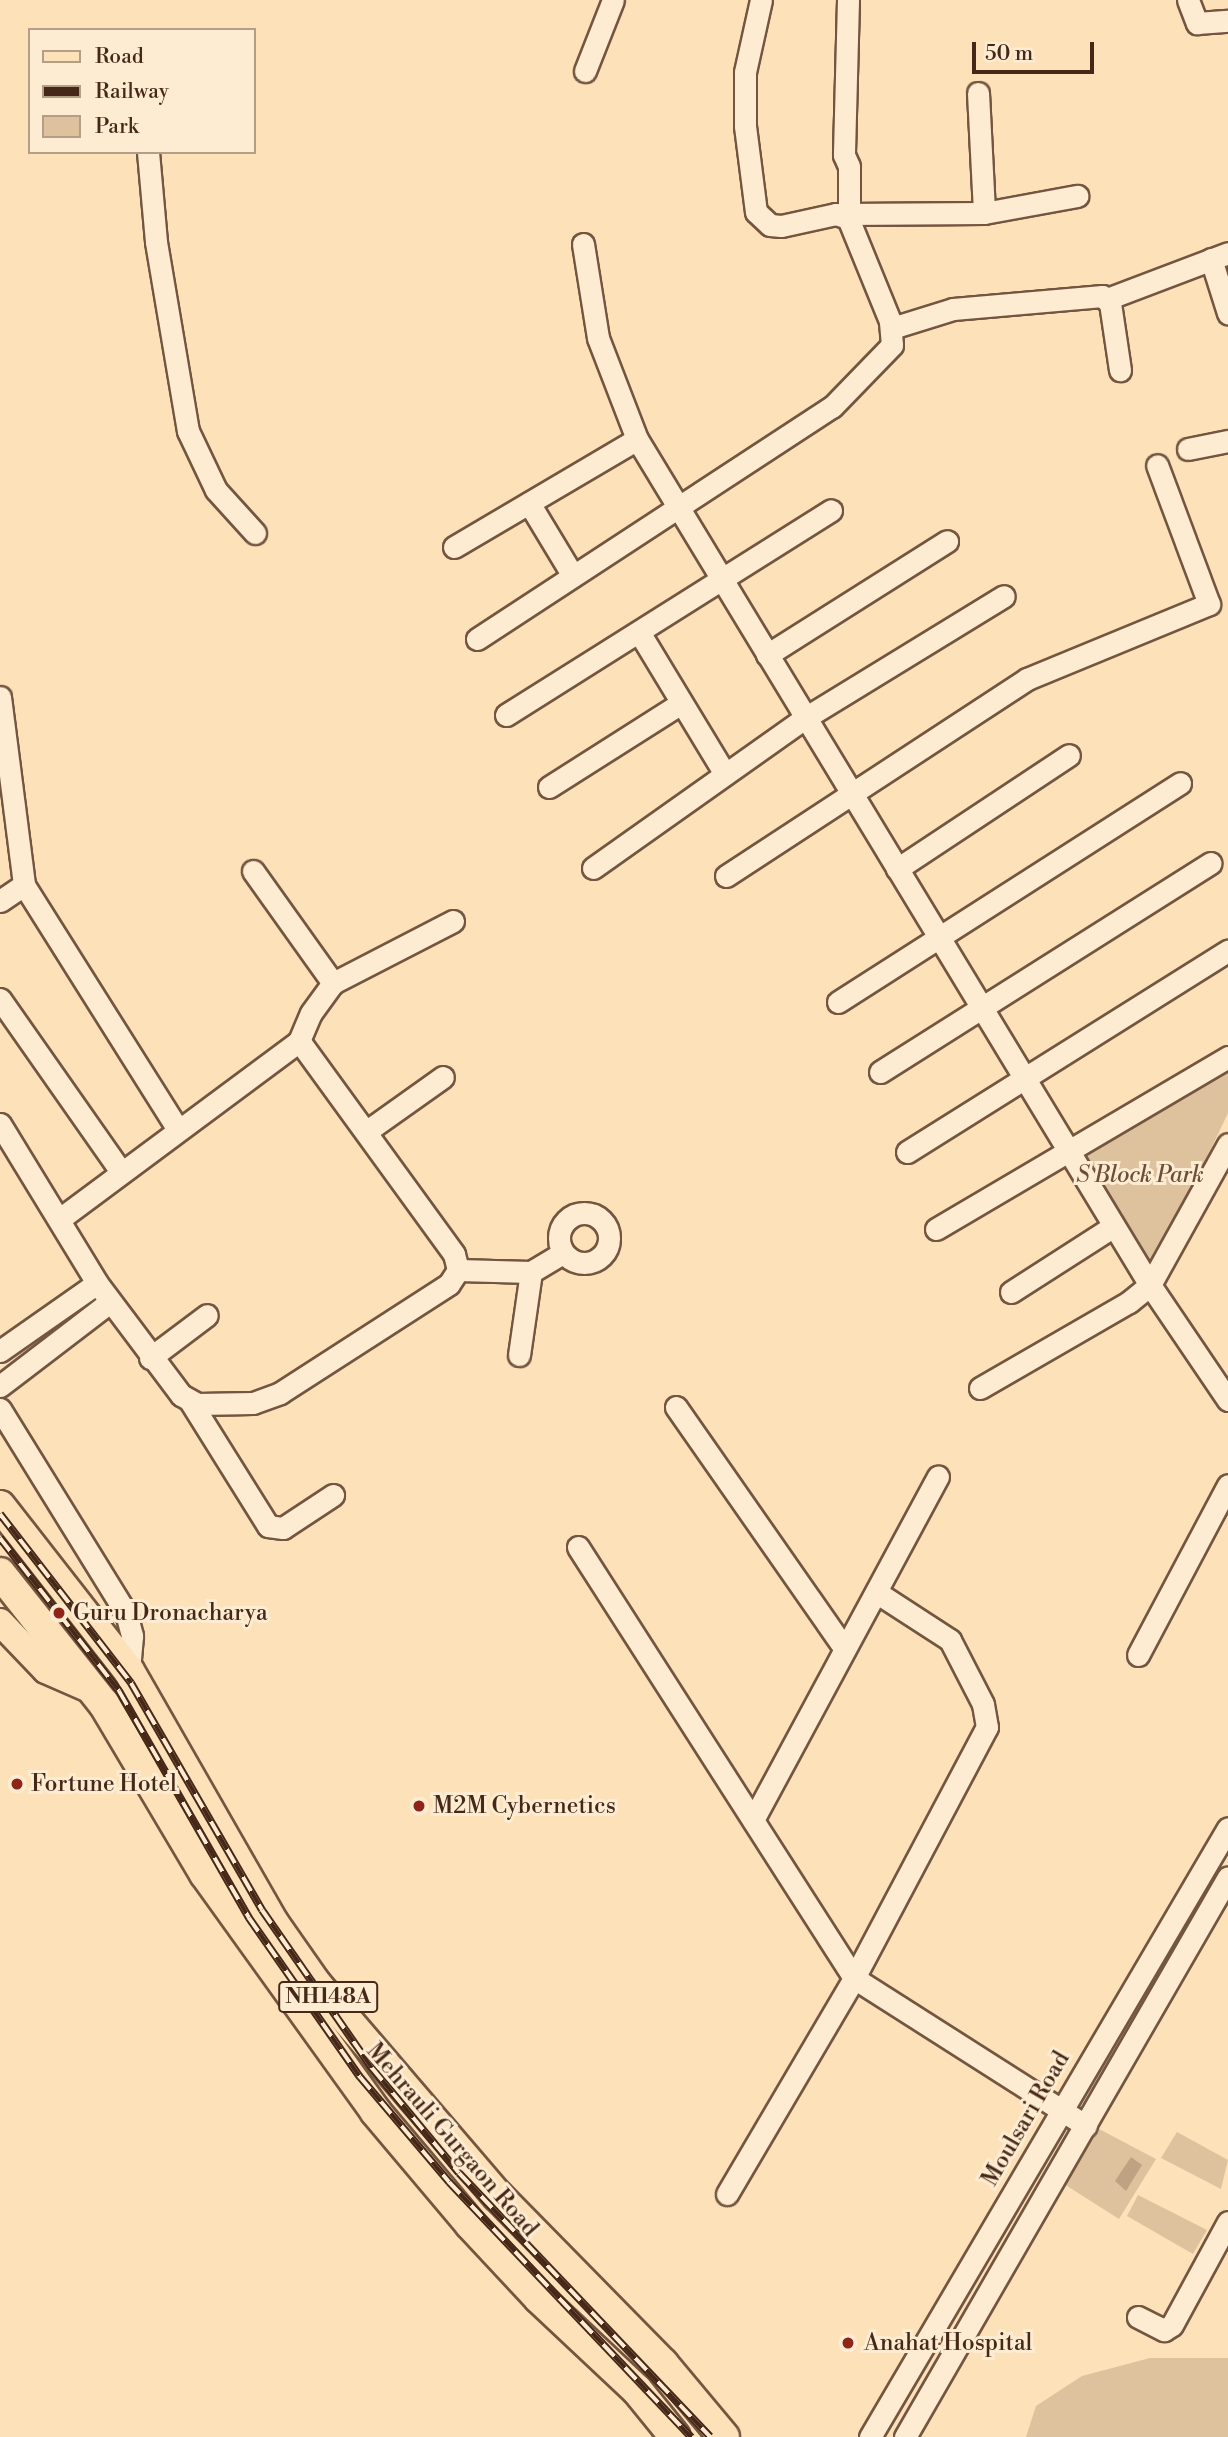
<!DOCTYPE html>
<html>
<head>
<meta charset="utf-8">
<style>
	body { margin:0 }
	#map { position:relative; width:1228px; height:2437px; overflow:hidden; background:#fde1b9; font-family:"Libre Bodoni",serif }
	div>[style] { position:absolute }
	.green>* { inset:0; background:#dec29e }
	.water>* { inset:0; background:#bfa282 }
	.roads { filter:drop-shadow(2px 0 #745640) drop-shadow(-2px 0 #745640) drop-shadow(0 2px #745640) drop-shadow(0 -2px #745640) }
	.minor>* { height:21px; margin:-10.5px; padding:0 10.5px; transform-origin:10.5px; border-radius:10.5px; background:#feecd2 }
	.minor>.ring { margin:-10.5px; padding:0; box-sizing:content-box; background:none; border:21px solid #feecd2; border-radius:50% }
	.major>* { height:26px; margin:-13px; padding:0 13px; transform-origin:13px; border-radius:13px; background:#fde1b9 }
	.highway>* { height:30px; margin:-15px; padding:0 15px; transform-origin:15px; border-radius:15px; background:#fde1b9 }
	.rail>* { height:8px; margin-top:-4px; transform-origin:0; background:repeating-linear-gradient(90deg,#feecd2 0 16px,#462818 0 32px); box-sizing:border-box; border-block:2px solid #462818 }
	.dots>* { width:19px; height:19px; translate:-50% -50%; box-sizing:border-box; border:4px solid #feecd2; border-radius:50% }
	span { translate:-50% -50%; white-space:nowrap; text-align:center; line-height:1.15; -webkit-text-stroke:6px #feecd2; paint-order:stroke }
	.shield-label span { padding:2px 5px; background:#feecd2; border:2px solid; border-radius:5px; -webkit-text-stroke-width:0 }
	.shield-label { font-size:21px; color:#462818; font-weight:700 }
	.park-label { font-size:23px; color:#6c4e3a; font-style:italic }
	.poi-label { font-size:23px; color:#462818 }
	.left { translate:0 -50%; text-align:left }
	.street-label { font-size:23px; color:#462818 }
	.legend { position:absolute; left:28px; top:28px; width:228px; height:126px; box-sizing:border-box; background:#feecd2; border:2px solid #b49e88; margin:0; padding:9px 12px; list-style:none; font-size:21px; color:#462818 }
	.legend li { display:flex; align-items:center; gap:14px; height:35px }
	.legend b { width:35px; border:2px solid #b49e88 }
	.scale { position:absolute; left:972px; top:42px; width:122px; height:32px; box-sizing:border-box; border:4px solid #462818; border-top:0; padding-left:9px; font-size:21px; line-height:24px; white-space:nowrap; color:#462818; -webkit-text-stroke:5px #feecd2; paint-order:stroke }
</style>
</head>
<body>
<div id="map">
	<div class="green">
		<div style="clip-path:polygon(1228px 1058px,1228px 1113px,1144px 1289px,1069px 1155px)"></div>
		<div style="clip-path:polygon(1099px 2129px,1156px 2159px,1119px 2219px,1064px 2184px)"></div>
		<div style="clip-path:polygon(1177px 2132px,1228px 2160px,1221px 2189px,1161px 2158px)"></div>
		<div style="clip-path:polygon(1138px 2195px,1207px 2230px,1193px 2254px,1127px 2216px)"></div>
		<div style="clip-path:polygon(1150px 2358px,1228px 2358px,1228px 2437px,1026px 2437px,1036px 2406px,1082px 2376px)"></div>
	</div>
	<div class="water">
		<div style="clip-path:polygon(1131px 2157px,1142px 2165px,1126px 2191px,1115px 2181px)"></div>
	</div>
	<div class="roads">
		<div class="minor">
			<div style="left:848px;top:0;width:155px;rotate:91.5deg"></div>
			<div style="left:844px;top:155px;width:12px;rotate:66deg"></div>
			<div style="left:849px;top:166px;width:48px;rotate:90deg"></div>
			<div style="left:1188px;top:0;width:25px;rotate:69deg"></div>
			<div style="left:1197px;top:23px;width:31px;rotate:-4deg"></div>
			<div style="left:585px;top:71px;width:76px;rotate:-68.5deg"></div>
			<div style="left:978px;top:93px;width:120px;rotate:87.1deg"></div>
			<div style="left:148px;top:152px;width:90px;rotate:84.9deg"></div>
			<div style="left:156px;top:242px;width:192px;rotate:80.4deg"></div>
			<div style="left:188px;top:431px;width:65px;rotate:64.6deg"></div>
			<div style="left:216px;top:490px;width:58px;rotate:47.8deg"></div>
			<div style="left:844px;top:214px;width:140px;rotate:-0.4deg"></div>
			<div style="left:984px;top:213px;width:95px;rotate:-10.4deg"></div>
			<div style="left:583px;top:244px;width:95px;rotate:80.9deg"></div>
			<div style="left:598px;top:338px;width:108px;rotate:68.9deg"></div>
			<div style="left:637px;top:439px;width:989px;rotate:58.77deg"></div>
			<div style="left:1150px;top:1285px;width:139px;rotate:55.9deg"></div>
			<div style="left:1211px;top:259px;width:57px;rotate:72.5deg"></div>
			<div style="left:1107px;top:299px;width:129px;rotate:-20.8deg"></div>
			<div style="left:892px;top:328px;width:64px;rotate:-17.3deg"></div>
			<div style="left:953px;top:309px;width:150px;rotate:-5deg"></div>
			<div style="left:1102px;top:296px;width:11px;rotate:41deg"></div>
			<div style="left:1110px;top:303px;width:68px;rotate:81.5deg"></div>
			<div style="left:1188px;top:449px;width:41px;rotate:-11.3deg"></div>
			<div style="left:529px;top:503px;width:85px;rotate:58.9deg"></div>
			<div style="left:454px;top:547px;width:212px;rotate:-30.5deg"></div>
			<div style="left:639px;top:632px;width:166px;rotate:58.8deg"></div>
			<div style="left:477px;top:639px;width:424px;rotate:-33.2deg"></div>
			<div style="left:832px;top:407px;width:86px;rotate:-45.9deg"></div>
			<div style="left:892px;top:345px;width:24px;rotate:-95deg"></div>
			<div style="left:890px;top:321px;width:111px;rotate:-112.2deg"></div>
			<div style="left:848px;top:218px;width:13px;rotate:-162deg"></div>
			<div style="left:836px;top:214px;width:56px;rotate:167.7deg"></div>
			<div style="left:781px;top:226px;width:11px;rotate:-175deg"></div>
			<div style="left:770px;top:225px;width:19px;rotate:-137deg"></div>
			<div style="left:756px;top:212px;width:87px;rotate:-97.3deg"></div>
			<div style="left:745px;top:126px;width:54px;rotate:-90deg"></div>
			<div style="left:745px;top:72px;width:74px;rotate:-77.5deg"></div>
			<div style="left:767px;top:655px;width:213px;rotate:-32.3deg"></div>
			<div style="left:0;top:697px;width:190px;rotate:82.7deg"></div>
			<div style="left:24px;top:885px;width:289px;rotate:57.8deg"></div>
			<div style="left:506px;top:715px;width:384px;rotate:-32.2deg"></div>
			<div style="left:549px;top:787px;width:155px;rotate:-32.4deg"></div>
			<div style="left:593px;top:868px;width:260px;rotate:-35.3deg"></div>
			<div style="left:805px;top:718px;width:233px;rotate:-31.5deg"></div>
			<div style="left:897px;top:869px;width:206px;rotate:-33.5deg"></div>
			<div style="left:253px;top:871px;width:138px;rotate:54.5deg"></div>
			<div style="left:726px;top:876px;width:360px;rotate:-33.2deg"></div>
			<div style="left:1027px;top:679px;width:197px;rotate:-22.4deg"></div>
			<div style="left:1209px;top:604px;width:148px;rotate:-110.5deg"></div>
			<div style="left:0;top:901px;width:29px;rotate:-34deg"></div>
			<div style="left:0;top:999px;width:211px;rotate:55deg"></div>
			<div style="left:838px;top:1002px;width:406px;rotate:-32.6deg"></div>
			<div style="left:880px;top:1072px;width:391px;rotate:-32.3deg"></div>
			<div style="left:0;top:1124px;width:186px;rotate:58.6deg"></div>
			<div style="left:97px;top:1283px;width:140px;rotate:53.1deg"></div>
			<div style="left:181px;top:1395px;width:18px;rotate:29deg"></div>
			<div style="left:197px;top:1404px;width:56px;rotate:-1deg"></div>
			<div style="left:253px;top:1403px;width:29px;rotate:-20deg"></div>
			<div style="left:280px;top:1393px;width:201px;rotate:-32.8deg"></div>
			<div style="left:449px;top:1284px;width:17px;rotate:-57deg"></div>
			<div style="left:458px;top:1270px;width:16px;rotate:-104deg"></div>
			<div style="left:454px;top:1254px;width:263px;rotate:-126deg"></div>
			<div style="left:367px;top:1131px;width:93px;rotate:-35.4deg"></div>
			<div style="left:907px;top:1152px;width:379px;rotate:-32.1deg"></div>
			<div class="ring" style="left:559px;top:1213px;width:29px;height:29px"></div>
			<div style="left:61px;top:1218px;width:297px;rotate:-36.6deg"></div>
			<div style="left:299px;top:1041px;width:30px;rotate:-67deg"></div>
			<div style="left:311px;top:1013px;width:37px;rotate:-54deg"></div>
			<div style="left:333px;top:983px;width:135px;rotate:-27.3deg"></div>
			<div style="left:936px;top:1229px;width:339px;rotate:-30.5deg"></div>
			<div style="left:458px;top:1270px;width:73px;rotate:1.6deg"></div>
			<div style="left:531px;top:1272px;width:37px;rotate:-31deg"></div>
			<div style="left:1011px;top:1292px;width:122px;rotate:-32.7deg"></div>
			<div style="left:0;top:1351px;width:118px;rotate:-35deg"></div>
			<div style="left:519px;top:1355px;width:84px;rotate:-81.8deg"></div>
			<div style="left:150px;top:1358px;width:71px;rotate:-37deg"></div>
			<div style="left:0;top:1386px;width:138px;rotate:-37.4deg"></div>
			<div style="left:980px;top:1388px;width:172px;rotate:-30deg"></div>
			<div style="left:1129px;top:1302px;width:27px;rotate:-39deg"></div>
			<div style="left:1150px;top:1285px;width:161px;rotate:-61deg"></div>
			<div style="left:190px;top:1401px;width:147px;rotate:58deg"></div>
			<div style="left:268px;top:1526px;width:15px;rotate:8deg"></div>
			<div style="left:283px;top:1528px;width:60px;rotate:-33.4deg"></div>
			<div style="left:676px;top:1407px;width:295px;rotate:55.1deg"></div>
			<div style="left:0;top:1409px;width:240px;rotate:58.3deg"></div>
			<div style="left:126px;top:1613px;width:24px;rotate:75deg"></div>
			<div style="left:132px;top:1636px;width:35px;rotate:95deg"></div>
			<div style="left:578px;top:1547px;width:512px;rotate:57.37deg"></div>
			<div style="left:854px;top:1978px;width:275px;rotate:32.5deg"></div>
			<div style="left:1138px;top:1655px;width:192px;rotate:-62.1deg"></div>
			<div style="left:753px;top:1820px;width:390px;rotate:-61.7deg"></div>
			<div style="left:727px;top:2194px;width:251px;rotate:-59.5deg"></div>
			<div style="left:854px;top:1978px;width:284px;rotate:-62.1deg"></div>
			<div style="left:987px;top:1727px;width:23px;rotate:-100deg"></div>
			<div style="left:983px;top:1704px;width:72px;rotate:-117.3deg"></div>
			<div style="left:950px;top:1640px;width:88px;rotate:-147deg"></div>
			<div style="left:1138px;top:2317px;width:29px;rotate:27deg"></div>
			<div style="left:1164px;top:2330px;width:9px;rotate:-32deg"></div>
			<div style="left:1172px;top:2325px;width:117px;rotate:-61.5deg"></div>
			<div style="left:870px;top:2437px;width:706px;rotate:-59.55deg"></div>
			<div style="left:905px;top:2437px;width:646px;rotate:-60.02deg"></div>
		</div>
		<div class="major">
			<div style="left:0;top:1622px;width:66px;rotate:46.2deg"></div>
			<div style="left:46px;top:1670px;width:55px;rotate:23.7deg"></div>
		</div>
		<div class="highway">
			<div style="left:0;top:1506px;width:209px;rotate:52deg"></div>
			<div style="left:129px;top:1671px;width:292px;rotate:60.2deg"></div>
			<div style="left:274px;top:1924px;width:73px;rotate:55deg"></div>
			<div style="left:316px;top:1984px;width:279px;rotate:49.4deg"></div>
			<div style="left:498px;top:2196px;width:235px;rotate:45.5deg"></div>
			<div style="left:663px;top:2364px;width:95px;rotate:50.1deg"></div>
			<div style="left:0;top:1573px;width:167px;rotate:51.6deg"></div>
			<div style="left:104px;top:1704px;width:198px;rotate:59.3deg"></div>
			<div style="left:205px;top:1874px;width:292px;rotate:54.3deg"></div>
			<div style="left:375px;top:2111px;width:148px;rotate:49.9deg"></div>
			<div style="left:470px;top:2224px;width:101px;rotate:47deg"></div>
			<div style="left:539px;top:2298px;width:134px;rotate:43.2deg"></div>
			<div style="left:637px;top:2390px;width:60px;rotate:51deg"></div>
		</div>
	</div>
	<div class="rail">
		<div style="left:0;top:1514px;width:214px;rotate:52.2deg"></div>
		<div style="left:131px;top:1683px;width:262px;rotate:60deg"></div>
		<div style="left:262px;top:1910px;width:193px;rotate:55.2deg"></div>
		<div style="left:372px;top:2068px;width:136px;rotate:50.4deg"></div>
		<div style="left:459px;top:2173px;width:364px;rotate:46.4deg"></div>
		<div style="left:0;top:1538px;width:194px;rotate:52.1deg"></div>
		<div style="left:119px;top:1691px;width:262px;rotate:60.2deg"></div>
		<div style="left:249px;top:1918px;width:194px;rotate:55.1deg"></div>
		<div style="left:360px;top:2077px;width:138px;rotate:49.7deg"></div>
		<div style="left:449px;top:2182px;width:352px;rotate:46.5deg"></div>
	</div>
	<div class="dots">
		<div style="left:59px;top:1613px;background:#8f2418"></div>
		<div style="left:17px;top:1784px;background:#8f2418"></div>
		<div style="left:419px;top:1806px;background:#8f2418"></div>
		<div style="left:848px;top:2343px;background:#8f2418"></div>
	</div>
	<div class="shield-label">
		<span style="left:328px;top:1997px">NH148A</span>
	</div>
	<div class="park-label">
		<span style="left:1140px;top:1175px">S Block Park</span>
	</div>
	<div class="poi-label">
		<span class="left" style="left:73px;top:1613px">Guru Dronacharya</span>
		<span class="left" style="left:31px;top:1784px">Fortune Hotel</span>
		<span class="left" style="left:433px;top:1806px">M2M Cybernetics</span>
		<span class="left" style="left:864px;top:2343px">Anahat Hospital</span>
	</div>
	<div class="street-label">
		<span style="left:1026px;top:2119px;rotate:-60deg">Moulsari Road</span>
		<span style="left:452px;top:2140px;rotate:49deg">Mehrauli Gurgaon Road</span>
	</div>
	<ul class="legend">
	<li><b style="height:9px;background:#fde1b9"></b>Road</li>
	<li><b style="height:9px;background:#462818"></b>Railway</li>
	<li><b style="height:19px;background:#dec29e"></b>Park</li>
	</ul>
	<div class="scale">50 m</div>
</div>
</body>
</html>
